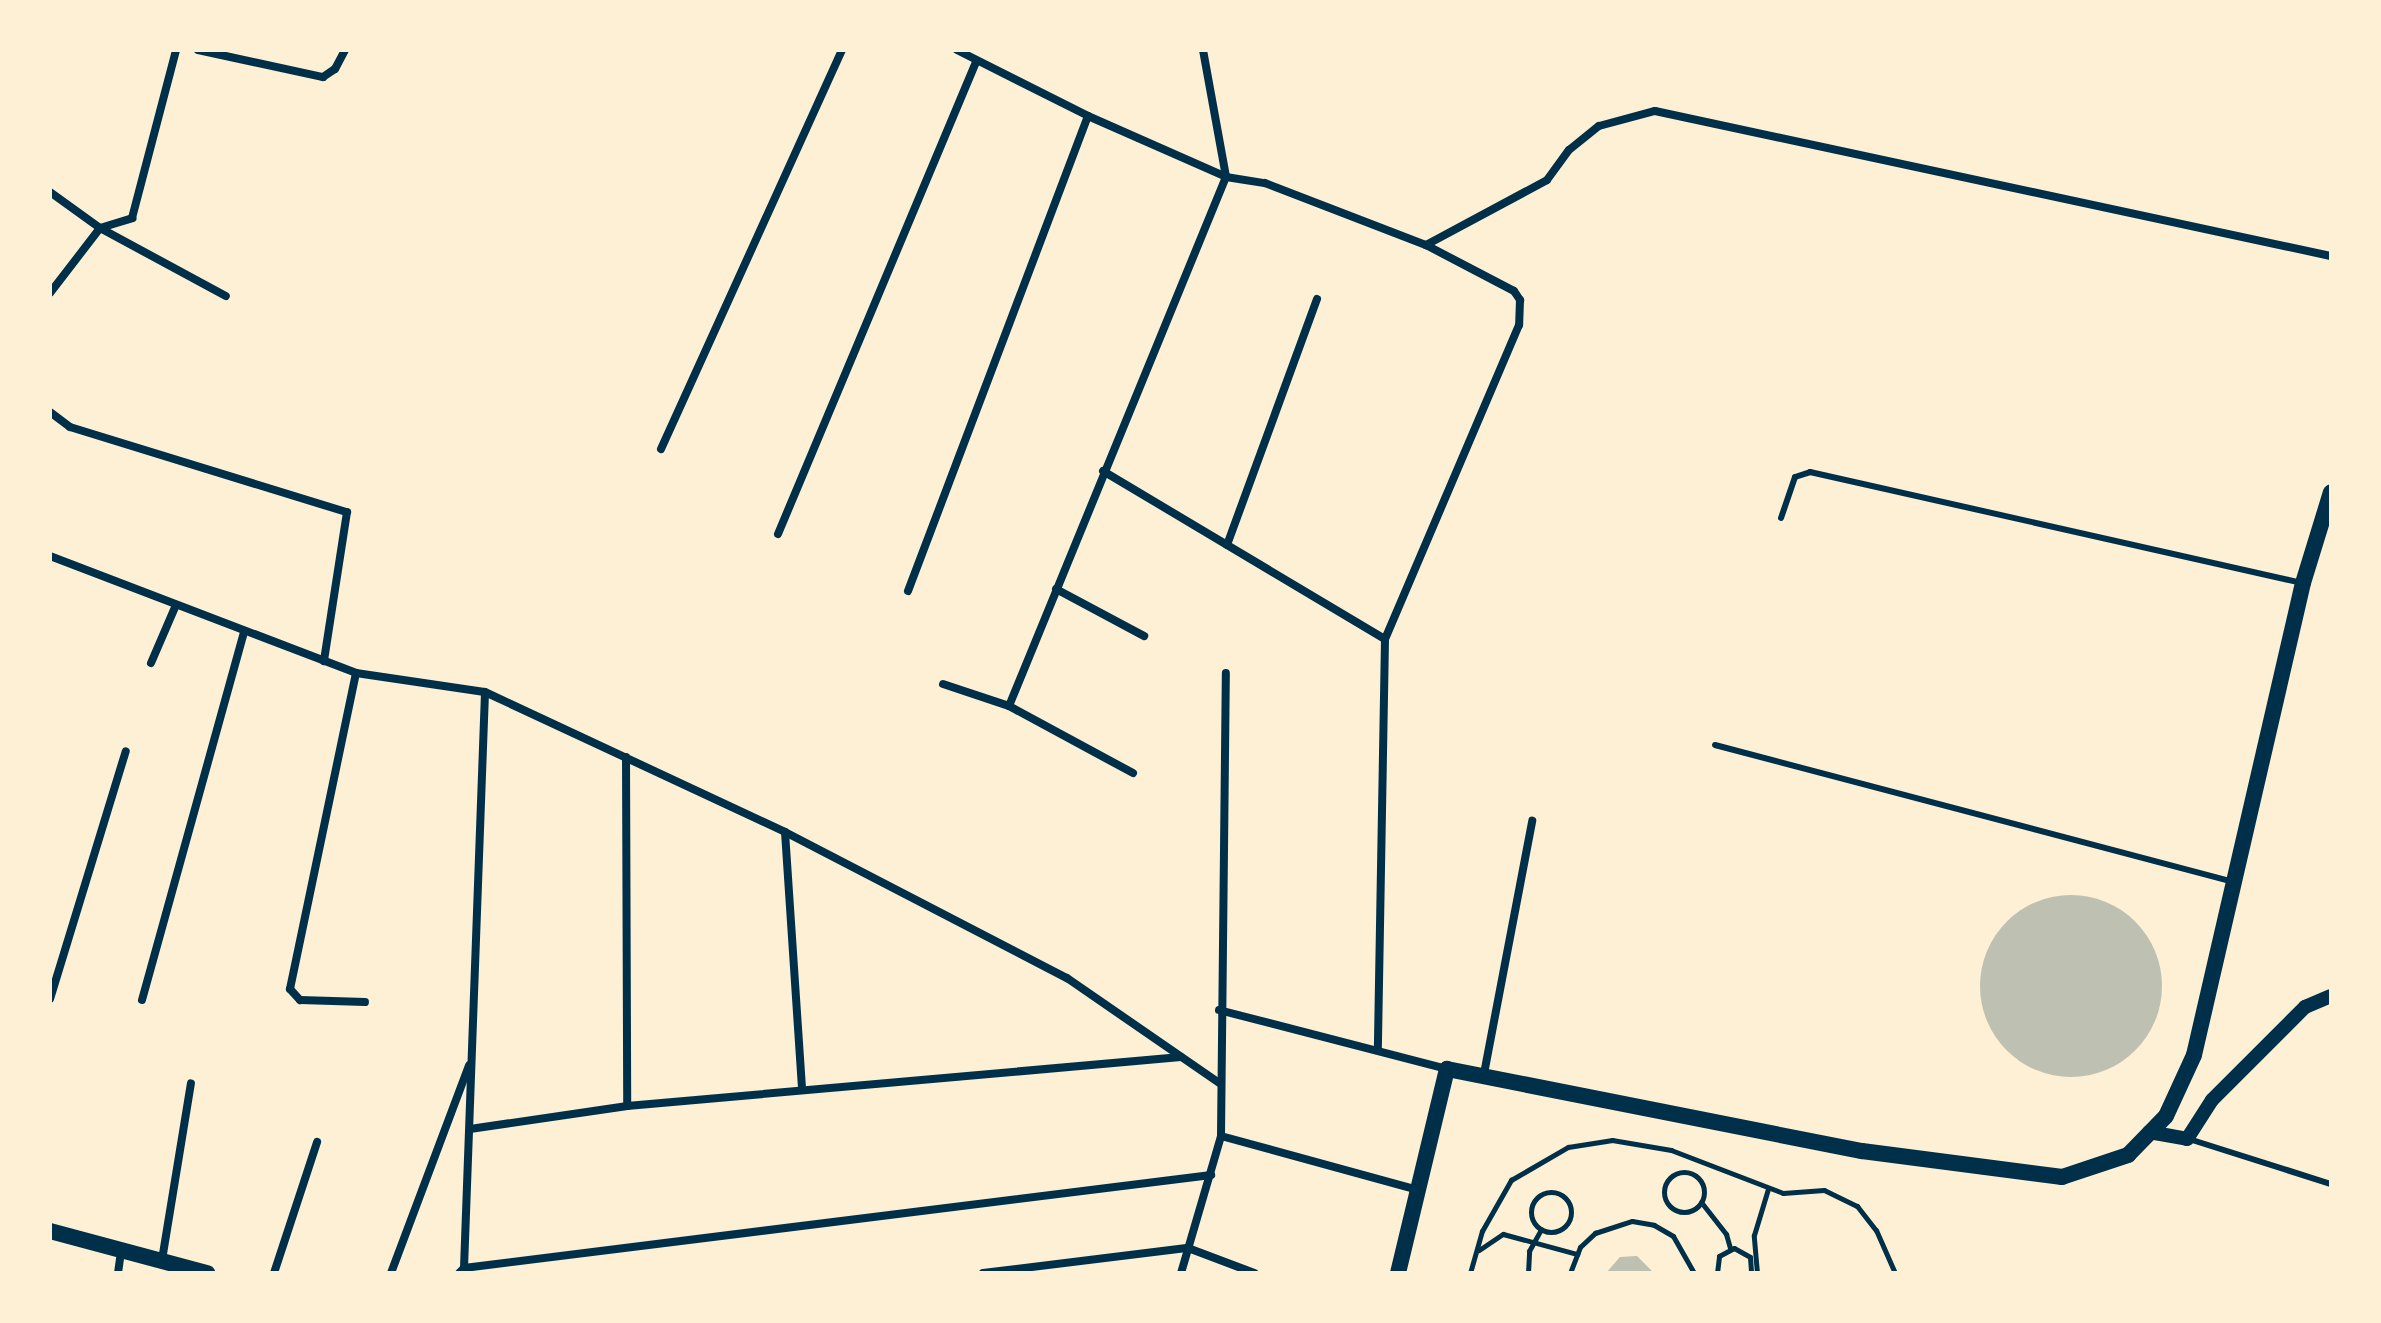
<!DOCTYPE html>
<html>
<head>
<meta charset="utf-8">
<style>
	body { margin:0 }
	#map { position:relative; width:2381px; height:1323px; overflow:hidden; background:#fdf0d5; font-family:Figtree,sans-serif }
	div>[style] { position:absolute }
	.building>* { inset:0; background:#bec0b2 }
	.round { border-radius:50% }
	.path>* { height:5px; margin:-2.5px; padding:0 2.5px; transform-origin:2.5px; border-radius:2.5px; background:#003049 }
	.path>.ring { margin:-2.5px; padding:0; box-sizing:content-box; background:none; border:5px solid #003049; border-radius:50% }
	.service>* { height:6px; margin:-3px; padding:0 3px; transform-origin:3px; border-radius:3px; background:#003049 }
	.minor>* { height:8px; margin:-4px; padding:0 4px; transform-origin:4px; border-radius:4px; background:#003049 }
	.tertiary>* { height:14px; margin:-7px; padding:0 7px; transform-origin:7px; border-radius:7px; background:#003049 }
	.secondary>* { height:16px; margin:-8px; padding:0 8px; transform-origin:8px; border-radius:8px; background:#003049 }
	span { translate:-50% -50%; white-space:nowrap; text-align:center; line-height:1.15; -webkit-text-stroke:8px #fdf0d5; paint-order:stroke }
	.frame { position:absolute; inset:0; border:52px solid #fdf0d5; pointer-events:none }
</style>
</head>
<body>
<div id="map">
	<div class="building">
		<div class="round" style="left:1980px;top:895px;width:182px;height:182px"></div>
		<div style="clip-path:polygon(1637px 1256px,1654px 1273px,1606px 1273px,1620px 1257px)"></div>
	</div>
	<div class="path">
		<div class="ring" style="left:1664px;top:1172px;width:35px;height:35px"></div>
		<div class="ring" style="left:1531px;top:1192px;width:35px;height:35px"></div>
		<div style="left:1701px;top:1202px;width:41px;rotate:52deg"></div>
		<div style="left:1726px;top:1234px;width:15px;rotate:74deg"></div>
		<div style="left:1479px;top:1250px;width:29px;rotate:-34deg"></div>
		<div style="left:1503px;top:1234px;width:77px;rotate:15.1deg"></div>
		<div style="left:1470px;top:1273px;width:44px;rotate:-74.1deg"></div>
		<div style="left:1482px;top:1231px;width:59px;rotate:-60.4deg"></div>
		<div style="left:1511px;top:1180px;width:66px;rotate:-30.1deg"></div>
		<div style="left:1568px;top:1147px;width:45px;rotate:-9deg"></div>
		<div style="left:1612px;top:1140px;width:60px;rotate:9.6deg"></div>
		<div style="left:1671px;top:1150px;width:120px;rotate:21deg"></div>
		<div style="left:1783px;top:1193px;width:41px;rotate:-4.2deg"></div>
		<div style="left:1824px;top:1190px;width:37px;rotate:26deg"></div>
		<div style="left:1857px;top:1206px;width:31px;rotate:52deg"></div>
		<div style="left:1876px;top:1230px;width:47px;rotate:66.2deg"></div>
		<div style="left:1528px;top:1273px;width:22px;rotate:-87deg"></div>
		<div style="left:1529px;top:1251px;width:25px;rotate:-61deg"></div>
		<div style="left:1570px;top:1273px;width:28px;rotate:-69deg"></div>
		<div style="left:1580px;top:1247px;width:21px;rotate:-43deg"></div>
		<div style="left:1595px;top:1233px;width:39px;rotate:-18deg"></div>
		<div style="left:1632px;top:1221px;width:22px;rotate:10deg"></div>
		<div style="left:1654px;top:1225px;width:22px;rotate:30deg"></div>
		<div style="left:1673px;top:1236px;width:43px;rotate:60.4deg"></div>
		<div style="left:1717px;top:1273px;width:17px;rotate:-83deg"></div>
		<div style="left:1719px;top:1256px;width:17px;rotate:-28deg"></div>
		<div style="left:1734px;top:1248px;width:18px;rotate:29deg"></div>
		<div style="left:1750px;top:1257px;width:16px;rotate:86deg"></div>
		<div style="left:1757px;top:1273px;width:38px;rotate:-95deg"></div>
		<div style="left:1754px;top:1235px;width:48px;rotate:-73.1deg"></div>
	</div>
	<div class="service">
		<div style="left:1781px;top:518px;width:43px;rotate:-71.1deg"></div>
		<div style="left:1795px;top:477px;width:16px;rotate:-18deg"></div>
		<div style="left:1810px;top:472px;width:504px;rotate:12.71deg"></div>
		<div style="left:1715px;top:745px;width:537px;rotate:14.79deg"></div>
		<div style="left:2189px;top:1139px;width:149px;rotate:17.6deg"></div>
	</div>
	<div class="minor">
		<div style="left:198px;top:50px;width:128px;rotate:12.2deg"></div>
		<div style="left:323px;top:77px;width:14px;rotate:-34deg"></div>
		<div style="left:335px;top:69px;width:21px;rotate:-62deg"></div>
		<div style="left:957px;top:50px;width:147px;rotate:26.7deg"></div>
		<div style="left:1088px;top:116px;width:151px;rotate:23.8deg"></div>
		<div style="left:1226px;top:177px;width:39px;rotate:9deg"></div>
		<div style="left:1265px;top:183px;width:173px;rotate:21.1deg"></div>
		<div style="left:1426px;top:245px;width:99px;rotate:27.6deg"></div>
		<div style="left:1514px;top:291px;width:11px;rotate:56deg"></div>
		<div style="left:1520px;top:300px;width:25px;rotate:92deg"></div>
		<div style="left:1519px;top:325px;width:341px;rotate:113.1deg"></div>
		<div style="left:1385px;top:639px;width:411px;rotate:91deg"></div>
		<div style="left:1203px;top:50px;width:129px;rotate:79.7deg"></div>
		<div style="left:50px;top:192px;width:62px;rotate:35.8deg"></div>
		<div style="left:100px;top:228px;width:143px;rotate:28.4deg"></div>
		<div style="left:1426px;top:245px;width:137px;rotate:-28.2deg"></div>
		<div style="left:1547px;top:180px;width:37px;rotate:-54deg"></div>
		<div style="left:1569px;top:150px;width:38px;rotate:-39deg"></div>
		<div style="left:1599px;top:126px;width:58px;rotate:-15deg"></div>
		<div style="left:1655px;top:111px;width:691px;rotate:12.11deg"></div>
		<div style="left:50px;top:293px;width:82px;rotate:-52.4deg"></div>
		<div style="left:100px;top:228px;width:34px;rotate:-17deg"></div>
		<div style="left:132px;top:218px;width:174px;rotate:-75.3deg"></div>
		<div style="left:50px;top:412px;width:25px;rotate:37deg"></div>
		<div style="left:70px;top:427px;width:290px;rotate:17.1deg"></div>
		<div style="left:347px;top:512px;width:151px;rotate:98.8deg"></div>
		<div style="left:661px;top:449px;width:438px;rotate:-65.6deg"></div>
		<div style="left:1103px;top:471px;width:328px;rotate:30.8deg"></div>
		<div style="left:778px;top:534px;width:512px;rotate:-67.24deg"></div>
		<div style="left:1227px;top:545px;width:262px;rotate:-69.9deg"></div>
		<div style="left:50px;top:556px;width:328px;rotate:20.9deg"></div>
		<div style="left:356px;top:673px;width:130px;rotate:8.4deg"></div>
		<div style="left:485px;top:692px;width:331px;rotate:25deg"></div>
		<div style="left:785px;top:832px;width:318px;rotate:27.4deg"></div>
		<div style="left:1067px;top:978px;width:185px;rotate:34.6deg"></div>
		<div style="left:1056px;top:589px;width:100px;rotate:28.1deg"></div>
		<div style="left:908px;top:591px;width:508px;rotate:-69.25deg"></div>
		<div style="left:151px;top:663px;width:63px;rotate:-66.7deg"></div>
		<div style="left:356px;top:673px;width:323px;rotate:101.8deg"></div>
		<div style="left:290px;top:989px;width:15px;rotate:48deg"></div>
		<div style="left:300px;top:1000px;width:65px;rotate:1.8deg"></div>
		<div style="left:943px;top:684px;width:70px;rotate:18.4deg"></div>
		<div style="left:1009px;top:706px;width:141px;rotate:28.4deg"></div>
		<div style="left:1009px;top:706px;width:572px;rotate:-67.7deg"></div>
		<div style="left:626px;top:757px;width:349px;rotate:89.8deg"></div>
		<div style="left:785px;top:832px;width:258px;rotate:86.2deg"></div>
		<div style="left:50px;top:999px;width:259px;rotate:-73deg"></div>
		<div style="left:142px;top:1000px;width:383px;rotate:-74.5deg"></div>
		<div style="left:1219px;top:1010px;width:236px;rotate:14.5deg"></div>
		<div style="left:1483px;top:1079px;width:263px;rotate:-79.2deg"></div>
		<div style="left:470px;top:1129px;width:159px;rotate:-8.3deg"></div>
		<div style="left:627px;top:1106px;width:556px;rotate:-5.05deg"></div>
		<div style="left:1221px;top:1136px;width:201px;rotate:15.3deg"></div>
		<div style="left:162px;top:1260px;width:179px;rotate:-80.7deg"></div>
		<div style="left:464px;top:1268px;width:753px;rotate:-7.1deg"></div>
		<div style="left:118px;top:1273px;width:22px;rotate:-82deg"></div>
		<div style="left:274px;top:1273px;width:138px;rotate:-71.8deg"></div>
		<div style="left:391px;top:1273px;width:222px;rotate:-69.4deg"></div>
		<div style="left:459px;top:1273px;width:7px;rotate:-45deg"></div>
		<div style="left:464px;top:1268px;width:576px;rotate:-87.91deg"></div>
		<div style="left:983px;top:1273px;width:207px;rotate:-7deg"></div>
		<div style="left:1188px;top:1248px;width:71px;rotate:20.7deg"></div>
		<div style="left:1181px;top:1273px;width:143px;rotate:-73.7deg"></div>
		<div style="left:1221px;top:1136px;width:463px;rotate:-89.4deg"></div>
	</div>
	<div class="tertiary">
		<div style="left:2149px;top:1132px;width:39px;rotate:10deg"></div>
		<div style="left:2187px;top:1139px;width:46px;rotate:-57.3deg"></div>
		<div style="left:2212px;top:1100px;width:132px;rotate:-45deg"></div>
		<div style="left:2305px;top:1007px;width:28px;rotate:-23deg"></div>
	</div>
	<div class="secondary">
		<div style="left:50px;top:1231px;width:163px;rotate:15deg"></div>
		<div style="left:1398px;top:1273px;width:210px;rotate:-76.5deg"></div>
		<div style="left:1447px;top:1069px;width:423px;rotate:11.2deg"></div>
		<div style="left:1862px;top:1151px;width:202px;rotate:7.4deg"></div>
		<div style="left:2062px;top:1177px;width:70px;rotate:-18.4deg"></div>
		<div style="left:2128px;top:1155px;width:54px;rotate:-45.7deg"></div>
		<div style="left:2166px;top:1116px;width:67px;rotate:-65.3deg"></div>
		<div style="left:2194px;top:1055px;width:484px;rotate:-77deg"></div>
		<div style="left:2303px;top:583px;width:95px;rotate:-72.9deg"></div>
	</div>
	<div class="frame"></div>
</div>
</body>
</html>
